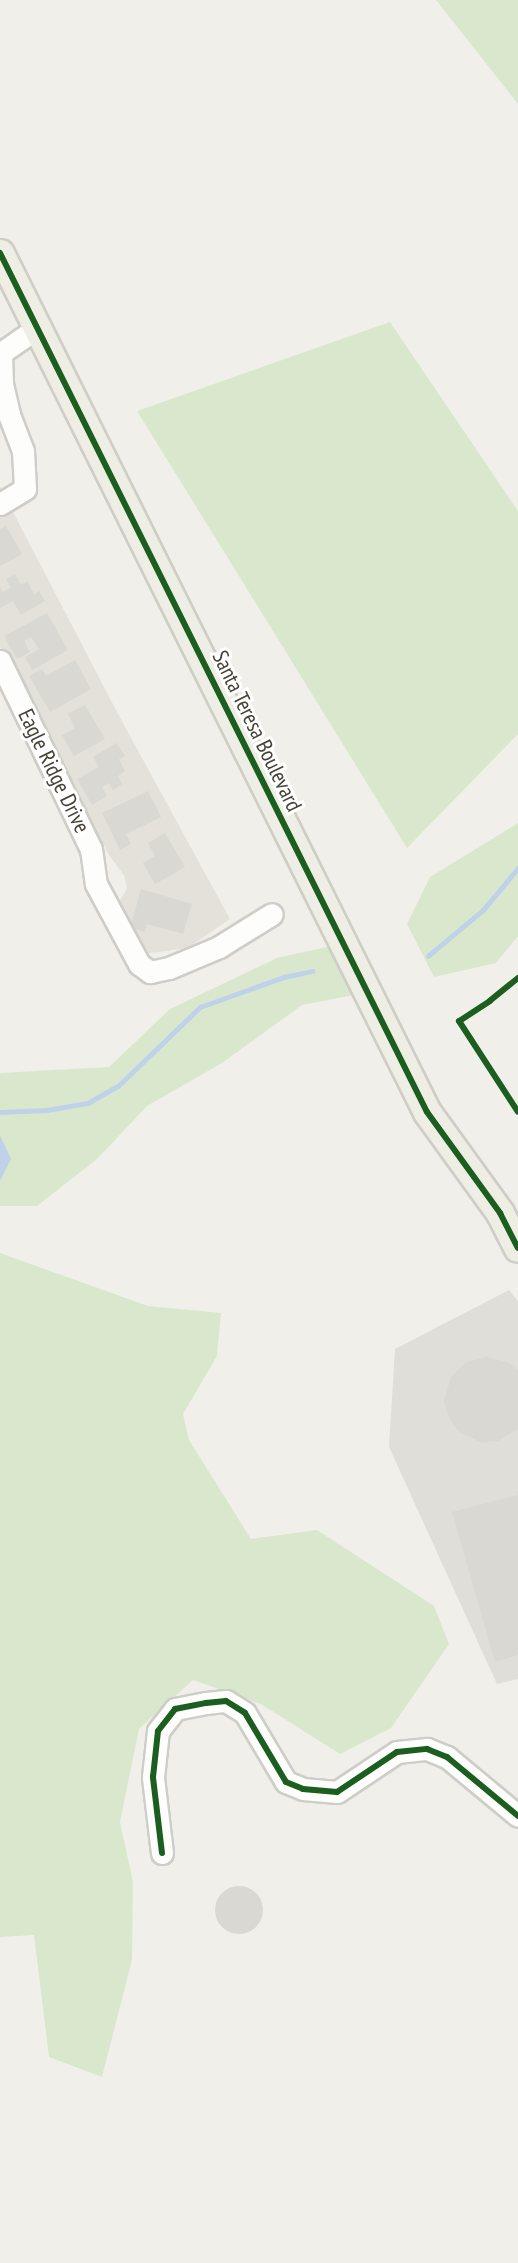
<!DOCTYPE html>
<html>
<head>
<meta charset="utf-8">
<style>
	body { margin:0 }
	#map { position:relative; width:518px; height:2263px; overflow:hidden; background:#f0efea; font-family:"PT Sans Narrow",sans-serif }
	div>[style] { position:absolute }
	.residential>* { inset:0; background:#e3e1d9 }
	.industrial>* { inset:0; background:#e0ded9 }
	.green>* { inset:0; background:#d9e8cd }
	.water>* { inset:0; background:#c0d2e9 }
	.stream>* { height:4.5px; margin:-2.25px; padding:0 2.25px; transform-origin:2.25px; border-radius:2.25px; background:#c0d2e9 }
	.building>* { inset:0; background:#d9d8d3 }
	.round { border-radius:50% }
	.roads { filter:drop-shadow(2px 0 #cecdc8) drop-shadow(-2px 0 #cecdc8) drop-shadow(0 2px #cecdc8) drop-shadow(0 -2px #cecdc8) }
	.minor>* { height:21px; margin:-10.5px; padding:0 10.5px; transform-origin:10.5px; border-radius:10.5px; background:#fdfdfc }
	.major>* { height:27px; margin:-13.5px; padding:0 13.5px; transform-origin:13.5px; border-radius:13.5px; background:#efeee5 }
	.cycleway>* { height:6px; margin:-3px; padding:0 3px; transform-origin:3px; border-radius:3px; background:#1b5e20 }
	span { translate:-50% -50%; white-space:nowrap; text-align:center; line-height:1.15; -webkit-text-stroke:6px #fff; paint-order:stroke }
	.street-label { font-size:22px; color:#454238 }
</style>
</head>
<body>
<div id="map">
	<div class="residential">
		<div style="clip-path:polygon(0 487px,118px 714px,230px 919px,188px 948px,144px 954px,117px 905px,127px 889px,125px 877px,109px 855px,0 647px)"></div>
	</div>
	<div class="industrial">
		<div style="clip-path:polygon(509px 1290px,518px 1301px,518px 1679px,497px 1684px,389px 1447px,395px 1349px)"></div>
	</div>
	<div class="green">
		<div style="clip-path:polygon(436px 0,518px 0,518px 104px)"></div>
		<div style="clip-path:polygon(390px 322px,518px 511px,518px 734px,407px 848px,137px 411px)"></div>
		<div style="clip-path:polygon(518px 823px,518px 936px,496px 963px,434px 977px,407px 924px,430px 877px)"></div>
		<div style="clip-path:polygon(331px 946px,359px 994px,302px 1005px,222px 1063px,147px 1106px,97px 1159px,37px 1206px,0 1206px,0 1073px,109px 1067px,170px 1009px,277px 958px)"></div>
		<div style="clip-path:polygon(0 1253px,148px 1306px,221px 1313px,217px 1356px,183px 1414px,189px 1440px,251px 1539px,317px 1530px,434px 1606px,449px 1644px,391px 1728px,340px 1754px,261px 1704px,193px 1680px,139px 1729px,120px 1822px,133px 1882px,132px 1960px,102px 2077px,49px 2057px,34px 1935px,0 1937px)"></div>
	</div>
	<div class="water">
		<div style="clip-path:polygon(0 1135px,11px 1159px,0 1181px)"></div>
	</div>
	<div class="stream">
		<div style="left:428px;top:956px;width:72px;rotate:-39.9deg"></div>
		<div style="left:483px;top:910px;width:55px;rotate:-50.2deg"></div>
		<div style="left:0;top:1112px;width:47px;rotate:-2.4deg"></div>
		<div style="left:47px;top:1110px;width:42px;rotate:-9.7deg"></div>
		<div style="left:88px;top:1103px;width:34px;rotate:-30deg"></div>
		<div style="left:118px;top:1086px;width:114px;rotate:-43.9deg"></div>
		<div style="left:200px;top:1007px;width:89px;rotate:-19.7deg"></div>
		<div style="left:284px;top:977px;width:29px;rotate:-12deg"></div>
	</div>
	<div class="building">
		<div style="clip-path:polygon(6px 526px,22px 554px,0 566px,0 529px)"></div>
		<div style="clip-path:polygon(15px 574px,21px 585px,27px 581px,34px 594px,39px 591px,45px 601px,21px 615px,13px 601px,0 608px,0 587px,3px 592px,11px 587px,6px 579px)"></div>
		<div style="clip-path:polygon(47px 613px,68px 650px,32px 670px,25px 657px,39px 649px,31px 637px,24px 641px,30px 652px,17px 659px,4px 636px)"></div>
		<div style="clip-path:polygon(75px 660px,91px 689px,50px 712px,29px 676px,42px 669px,46px 676px)"></div>
		<div style="clip-path:polygon(85px 705px,105px 739px,74px 756px,62px 735px,75px 728px,68px 714px)"></div>
		<div style="clip-path:polygon(117px 743px,125px 756px,119px 759px,125px 771px,118px 776px,122px 784px,113px 790px,109px 783px,102px 787px,107px 796px,92px 805px,77px 779px,99px 767px,93px 757px)"></div>
		<div style="clip-path:polygon(148px 791px,161px 817px,126px 834px,131px 844px,120px 850px,102px 813px)"></div>
		<div style="clip-path:polygon(165px 833px,185px 867px,155px 884px,143px 863px,155px 856px,148px 843px)"></div>
		<div style="clip-path:polygon(141px 889px,192px 904px,183px 934px,147px 924px,145px 932px,130px 928px)"></div>
		<div style="clip-path:polygon(486px 1357px,507px 1362px,518px 1370px,518px 1429px,498px 1441px,481px 1442px,459px 1432px,448px 1416px,444px 1401px,451px 1377px,466px 1362px)"></div>
		<div style="clip-path:polygon(518px 1495px,518px 1655px,495px 1662px,452px 1512px)"></div>
		<div class="round" style="left:215px;top:1886px;width:48px;height:48px"></div>
	</div>
	<div class="roads">
		<div class="minor">
			<div style="left:0;top:504px;width:29px;rotate:-31deg"></div>
			<div style="left:25px;top:489px;width:38px;rotate:-93deg"></div>
			<div style="left:23px;top:451px;width:40px;rotate:-111deg"></div>
			<div style="left:9px;top:414px;width:32px;rotate:-103deg"></div>
			<div style="left:2px;top:383px;width:30px;rotate:-92deg"></div>
			<div style="left:1px;top:353px;width:44px;rotate:-34.8deg"></div>
			<div style="left:0;top:661px;width:209px;rotate:64.2deg"></div>
			<div style="left:91px;top:849px;width:35px;rotate:82deg"></div>
			<div style="left:96px;top:884px;width:91px;rotate:61.7deg"></div>
			<div style="left:139px;top:964px;width:14px;rotate:36deg"></div>
			<div style="left:150px;top:972px;width:19px;rotate:-12deg"></div>
			<div style="left:169px;top:968px;width:54px;rotate:-22.8deg"></div>
			<div style="left:219px;top:947px;width:62px;rotate:-31.9deg"></div>
			<div style="left:162px;top:1853px;width:77px;rotate:-96.8deg"></div>
			<div style="left:153px;top:1777px;width:46px;rotate:-83.8deg"></div>
			<div style="left:158px;top:1731px;width:28px;rotate:-52deg"></div>
			<div style="left:175px;top:1709px;width:32px;rotate:-11deg"></div>
			<div style="left:206px;top:1703px;width:20px;rotate:-6deg"></div>
			<div style="left:226px;top:1701px;width:22px;rotate:32deg"></div>
			<div style="left:245px;top:1713px;width:80px;rotate:59.3deg"></div>
			<div style="left:286px;top:1782px;width:18px;rotate:22deg"></div>
			<div style="left:303px;top:1789px;width:34px;rotate:5deg"></div>
			<div style="left:337px;top:1792px;width:72px;rotate:-33.7deg"></div>
			<div style="left:397px;top:1752px;width:30px;rotate:-6deg"></div>
			<div style="left:427px;top:1749px;width:22px;rotate:22deg"></div>
			<div style="left:447px;top:1757px;width:92px;rotate:39.7deg"></div>
		</div>
		<div class="major">
			<div style="left:0;top:253px;width:959px;rotate:63.57deg"></div>
			<div style="left:427px;top:1112px;width:125px;rotate:54.1deg"></div>
			<div style="left:500px;top:1213px;width:39px;rotate:63deg"></div>
		</div>
	</div>
	<div class="cycleway">
		<div style="left:0;top:253px;width:959px;rotate:63.57deg"></div>
		<div style="left:427px;top:1112px;width:125px;rotate:54.1deg"></div>
		<div style="left:500px;top:1213px;width:39px;rotate:63deg"></div>
		<div style="left:518px;top:978px;width:36px;rotate:141deg"></div>
		<div style="left:490px;top:1001px;width:37px;rotate:147deg"></div>
		<div style="left:459px;top:1021px;width:108px;rotate:57deg"></div>
		<div style="left:162px;top:1853px;width:77px;rotate:-96.8deg"></div>
		<div style="left:153px;top:1777px;width:46px;rotate:-83.8deg"></div>
		<div style="left:158px;top:1731px;width:28px;rotate:-52deg"></div>
		<div style="left:175px;top:1709px;width:32px;rotate:-11deg"></div>
		<div style="left:206px;top:1703px;width:20px;rotate:-6deg"></div>
		<div style="left:226px;top:1701px;width:22px;rotate:32deg"></div>
		<div style="left:245px;top:1713px;width:80px;rotate:59.3deg"></div>
		<div style="left:286px;top:1782px;width:18px;rotate:22deg"></div>
		<div style="left:303px;top:1789px;width:34px;rotate:5deg"></div>
		<div style="left:337px;top:1792px;width:72px;rotate:-33.7deg"></div>
		<div style="left:397px;top:1752px;width:30px;rotate:-6deg"></div>
		<div style="left:427px;top:1749px;width:22px;rotate:22deg"></div>
		<div style="left:447px;top:1757px;width:92px;rotate:39.7deg"></div>
	</div>
	<div class="street-label">
		<span style="left:257px;top:731px;rotate:64deg">Santa Teresa Boulevard</span>
		<span style="left:54px;top:771px;rotate:64deg">Eagle Ridge Drive</span>
	</div>
</div>
</body>
</html>
